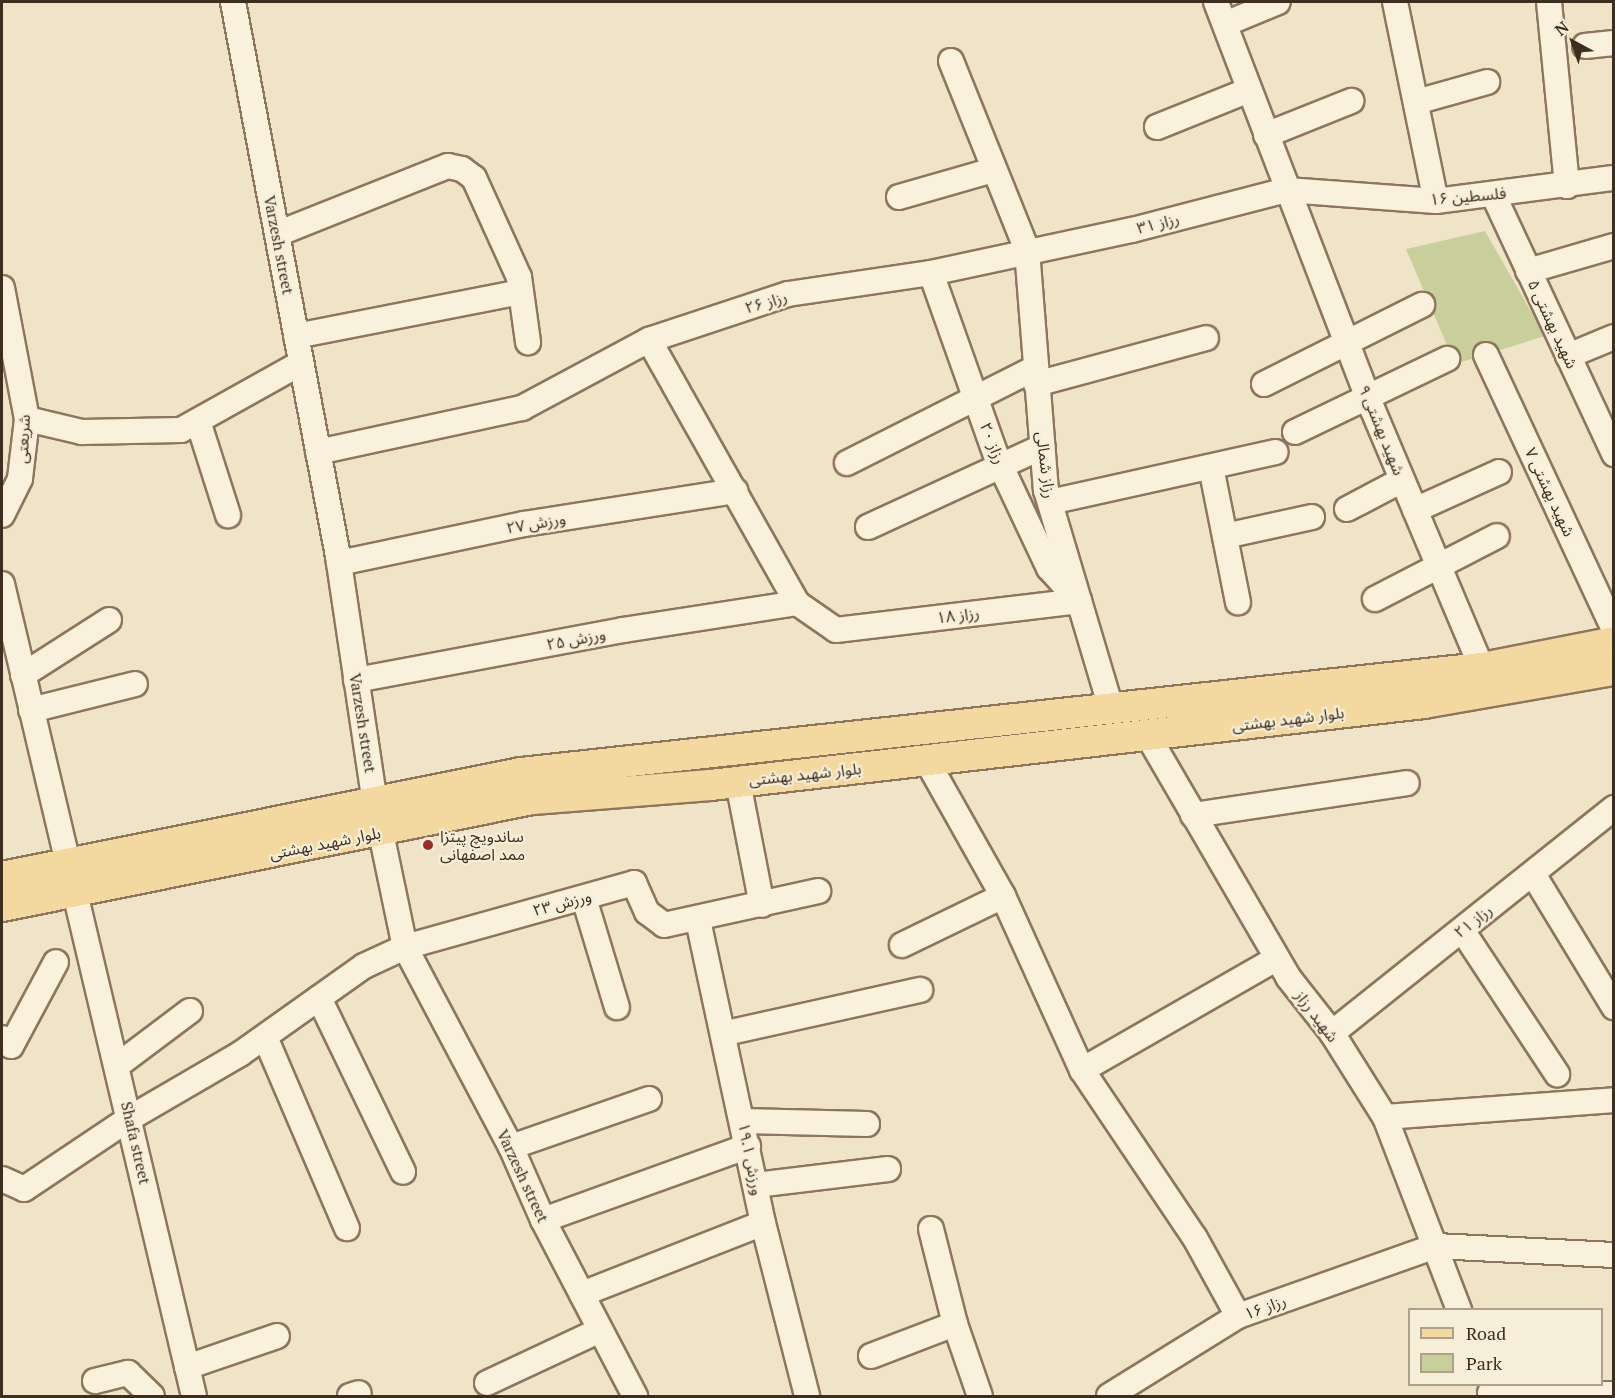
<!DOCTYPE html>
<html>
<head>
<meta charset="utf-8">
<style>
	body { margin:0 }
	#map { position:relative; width:1615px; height:1398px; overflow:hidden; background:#f0e4c8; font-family:"PT Serif","Noto Sans Arabic",serif }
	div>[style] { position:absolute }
	.green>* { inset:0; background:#c9cf9b }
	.roads { filter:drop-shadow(2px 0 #8d765c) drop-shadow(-2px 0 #8d765c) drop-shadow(0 2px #8d765c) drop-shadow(0 -2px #8d765c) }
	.minor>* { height:24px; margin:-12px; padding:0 12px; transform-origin:12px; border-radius:12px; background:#faf1dc }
	.major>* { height:30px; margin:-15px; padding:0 15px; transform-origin:15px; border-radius:15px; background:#f3d9a0 }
	.dots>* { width:16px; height:16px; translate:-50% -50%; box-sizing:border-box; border:3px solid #f7eed8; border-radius:50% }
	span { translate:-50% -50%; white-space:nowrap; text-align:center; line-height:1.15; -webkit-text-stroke:4.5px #f7eed8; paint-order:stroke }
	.street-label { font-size:16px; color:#3d2e20 }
	.poi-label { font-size:16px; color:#3d2e20 }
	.left { translate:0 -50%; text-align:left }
	.frame { position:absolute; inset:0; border:3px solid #3d2e20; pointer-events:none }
	.legend { position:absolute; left:1408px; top:1308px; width:195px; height:78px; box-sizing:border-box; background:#f7eed8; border:2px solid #ada18e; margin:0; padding:8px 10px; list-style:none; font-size:18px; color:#3d2e20 }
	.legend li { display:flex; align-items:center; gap:12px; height:30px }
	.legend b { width:30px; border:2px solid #ada18e }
	.north { position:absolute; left:1543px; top:12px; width:60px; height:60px; -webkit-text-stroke:4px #f7eed8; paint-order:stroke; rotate:320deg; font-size:16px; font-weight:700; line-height:24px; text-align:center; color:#3d2e20 }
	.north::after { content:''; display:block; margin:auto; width:21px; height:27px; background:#3d2e20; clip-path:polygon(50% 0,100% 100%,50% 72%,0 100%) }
</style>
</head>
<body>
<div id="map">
	<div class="green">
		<div style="clip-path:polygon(1485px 231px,1545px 336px,1455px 364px,1406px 249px)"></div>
	</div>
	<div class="roads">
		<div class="minor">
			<div style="left:233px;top:2px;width:564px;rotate:79.27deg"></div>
			<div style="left:338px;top:556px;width:251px;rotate:81.5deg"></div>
			<div style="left:375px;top:804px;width:146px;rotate:78.2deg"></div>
			<div style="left:405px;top:947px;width:226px;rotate:62.1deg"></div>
			<div style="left:511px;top:1147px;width:80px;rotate:66.3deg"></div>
			<div style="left:543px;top:1220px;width:199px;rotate:62.4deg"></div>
			<div style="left:1216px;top:2px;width:435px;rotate:69deg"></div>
			<div style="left:1372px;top:408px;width:282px;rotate:67.1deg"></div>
			<div style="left:1395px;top:2px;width:203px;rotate:78.4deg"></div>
			<div style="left:1549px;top:2px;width:185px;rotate:84.4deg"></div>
			<div style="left:1225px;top:24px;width:57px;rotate:-22.5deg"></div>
			<div style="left:1585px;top:46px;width:29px;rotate:-6deg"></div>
			<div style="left:951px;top:61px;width:204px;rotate:68.1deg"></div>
			<div style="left:1027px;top:250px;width:241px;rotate:85.5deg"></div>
			<div style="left:1046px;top:490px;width:227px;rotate:73.4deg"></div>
			<div style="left:1416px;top:102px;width:74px;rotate:-15.7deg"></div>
			<div style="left:1157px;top:127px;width:99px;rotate:-21.9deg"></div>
			<div style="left:1266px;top:135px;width:92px;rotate:-21.8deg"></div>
			<div style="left:1493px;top:194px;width:287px;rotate:65deg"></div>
			<div style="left:899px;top:197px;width:98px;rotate:-16deg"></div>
			<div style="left:277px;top:234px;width:184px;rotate:-21.7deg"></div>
			<div style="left:448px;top:166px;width:14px;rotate:12deg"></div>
			<div style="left:462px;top:169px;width:15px;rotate:37deg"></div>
			<div style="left:474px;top:178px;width:109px;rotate:65.6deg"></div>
			<div style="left:519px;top:277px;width:66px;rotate:82.1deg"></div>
			<div style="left:1528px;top:271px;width:90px;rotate:-16.2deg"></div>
			<div style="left:931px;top:273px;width:196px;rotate:70.4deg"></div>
			<div style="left:997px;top:458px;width:122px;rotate:64.7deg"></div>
			<div style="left:1049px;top:568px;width:39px;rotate:48deg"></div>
			<div style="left:2px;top:288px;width:133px;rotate:79.2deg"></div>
			<div style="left:27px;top:419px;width:60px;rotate:96.7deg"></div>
			<div style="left:20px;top:479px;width:40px;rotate:116.6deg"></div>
			<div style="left:296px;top:336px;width:229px;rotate:-11.1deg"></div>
			<div style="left:649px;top:340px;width:302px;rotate:60.6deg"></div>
			<div style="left:797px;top:603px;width:47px;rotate:34.7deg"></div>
			<div style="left:836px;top:630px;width:245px;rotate:-6.8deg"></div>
			<div style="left:1486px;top:355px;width:303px;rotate:65deg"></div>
			<div style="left:1568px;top:356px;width:50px;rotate:-22.4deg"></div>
			<div style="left:1036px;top:384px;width:176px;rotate:-15.1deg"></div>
			<div style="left:1264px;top:384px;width:177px;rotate:-26.6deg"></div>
			<div style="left:27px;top:419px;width:57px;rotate:13.3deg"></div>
			<div style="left:82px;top:432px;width:99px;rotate:-1.2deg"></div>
			<div style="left:181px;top:430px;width:137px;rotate:-29.2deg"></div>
			<div style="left:198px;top:421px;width:99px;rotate:72.3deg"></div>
			<div style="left:1295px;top:432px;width:169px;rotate:-25.7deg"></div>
			<div style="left:318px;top:452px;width:209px;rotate:-12.2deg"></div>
			<div style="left:522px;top:408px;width:144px;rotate:-28.2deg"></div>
			<div style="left:649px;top:340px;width:146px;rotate:-18.3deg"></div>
			<div style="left:788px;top:294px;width:145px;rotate:-8.4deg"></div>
			<div style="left:931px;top:273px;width:206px;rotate:-12.1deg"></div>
			<div style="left:1132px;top:230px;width:160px;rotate:-14.5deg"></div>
			<div style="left:1287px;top:190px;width:149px;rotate:4.2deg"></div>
			<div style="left:1436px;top:201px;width:179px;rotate:-7.4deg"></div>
			<div style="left:847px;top:463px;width:211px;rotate:-26.8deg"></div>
			<div style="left:1211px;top:467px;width:138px;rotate:78.7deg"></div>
			<div style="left:1050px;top:502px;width:231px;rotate:-12.5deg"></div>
			<div style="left:1347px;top:509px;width:62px;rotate:-27.8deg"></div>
			<div style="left:1415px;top:510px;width:92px;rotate:-24.3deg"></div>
			<div style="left:868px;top:527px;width:192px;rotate:-24.7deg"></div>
			<div style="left:1225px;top:536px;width:89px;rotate:-12.3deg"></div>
			<div style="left:339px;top:563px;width:189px;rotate:-11.9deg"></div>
			<div style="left:524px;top:524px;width:214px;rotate:-8.9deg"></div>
			<div style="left:2px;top:584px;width:834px;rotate:76.7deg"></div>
			<div style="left:1375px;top:599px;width:137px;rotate:-27.3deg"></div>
			<div style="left:23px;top:675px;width:102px;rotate:-32.6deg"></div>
			<div style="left:356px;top:680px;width:272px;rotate:-10.6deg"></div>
			<div style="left:623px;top:630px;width:176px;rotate:-8.8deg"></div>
			<div style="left:31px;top:710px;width:107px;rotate:-14deg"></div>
			<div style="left:1148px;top:736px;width:279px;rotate:59.8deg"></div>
			<div style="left:1288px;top:977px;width:71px;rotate:51.8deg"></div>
			<div style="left:1332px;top:1033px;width:99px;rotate:57.8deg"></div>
			<div style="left:1385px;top:1117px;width:207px;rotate:69deg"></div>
			<div style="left:927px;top:761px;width:155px;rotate:60.6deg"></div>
			<div style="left:1003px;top:896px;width:191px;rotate:65.6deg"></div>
			<div style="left:1082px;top:1070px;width:202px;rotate:56.1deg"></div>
			<div style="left:1195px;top:1238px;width:89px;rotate:61.1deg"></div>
			<div style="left:738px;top:782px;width:125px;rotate:79deg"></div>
			<div style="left:1193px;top:815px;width:216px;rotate:-8.5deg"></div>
			<div style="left:1533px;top:874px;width:156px;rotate:58.7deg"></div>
			<div style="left:584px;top:898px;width:114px;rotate:73.2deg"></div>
			<div style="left:698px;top:920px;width:310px;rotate:77.9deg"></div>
			<div style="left:763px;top:1223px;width:179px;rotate:75.7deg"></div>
			<div style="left:1462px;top:930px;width:173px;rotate:56.6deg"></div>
			<div style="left:902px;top:945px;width:112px;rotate:-25.9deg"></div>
			<div style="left:319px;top:998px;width:193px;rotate:64.2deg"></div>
			<div style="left:726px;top:1033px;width:199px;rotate:-12.5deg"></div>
			<div style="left:1332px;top:1033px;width:361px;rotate:-38.6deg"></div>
			<div style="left:265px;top:1037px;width:208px;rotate:66.8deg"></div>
			<div style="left:2px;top:1038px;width:12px;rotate:42deg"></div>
			<div style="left:11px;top:1046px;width:95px;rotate:-61.8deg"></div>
			<div style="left:118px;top:1065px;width:90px;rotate:-36.9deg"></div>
			<div style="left:1082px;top:1070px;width:224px;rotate:-29.8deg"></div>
			<div style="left:1385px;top:1117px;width:230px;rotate:-4.2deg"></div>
			<div style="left:743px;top:1121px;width:124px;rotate:1.4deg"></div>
			<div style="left:511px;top:1147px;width:146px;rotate:-19.2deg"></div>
			<div style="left:2px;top:1179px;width:24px;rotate:24deg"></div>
			<div style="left:24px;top:1189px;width:128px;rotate:-33.8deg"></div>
			<div style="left:130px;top:1118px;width:127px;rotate:-30.2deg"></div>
			<div style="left:240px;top:1054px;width:152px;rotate:-35.4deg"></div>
			<div style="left:364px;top:966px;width:45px;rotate:-24.9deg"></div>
			<div style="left:405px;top:947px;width:238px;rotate:-15.6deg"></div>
			<div style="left:634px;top:883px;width:32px;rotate:66deg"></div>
			<div style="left:647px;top:912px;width:21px;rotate:37deg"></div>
			<div style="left:664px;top:925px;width:158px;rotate:-12.4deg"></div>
			<div style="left:756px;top:1185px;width:133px;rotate:-6.9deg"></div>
			<div style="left:543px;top:1220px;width:218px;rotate:-19.8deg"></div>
			<div style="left:931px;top:1229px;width:98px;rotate:75.8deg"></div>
			<div style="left:955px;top:1324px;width:76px;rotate:70.9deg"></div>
			<div style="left:582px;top:1294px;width:194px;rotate:-21.4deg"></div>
			<div style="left:871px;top:1356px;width:90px;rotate:-20.9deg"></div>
			<div style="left:187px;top:1367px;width:95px;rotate:-19deg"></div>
			<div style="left:95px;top:1381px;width:34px;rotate:-14deg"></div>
			<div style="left:128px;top:1373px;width:33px;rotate:44deg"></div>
			<div style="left:487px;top:1383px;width:123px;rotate:-25.1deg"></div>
			<div style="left:1490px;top:1393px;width:124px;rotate:0.5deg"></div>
			<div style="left:350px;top:1396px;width:9px;rotate:-18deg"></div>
			<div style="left:1109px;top:1396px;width:152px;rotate:-31.8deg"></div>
			<div style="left:1238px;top:1316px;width:210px;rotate:-19.5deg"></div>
			<div style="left:1436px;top:1246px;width:178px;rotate:2.9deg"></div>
		</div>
		<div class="major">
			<div style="left:2px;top:877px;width:529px;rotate:-11.33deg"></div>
			<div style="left:521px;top:773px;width:967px;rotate:-6.24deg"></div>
			<div style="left:1482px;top:668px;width:135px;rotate:-11.1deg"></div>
			<div style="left:2px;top:906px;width:541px;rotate:-11.41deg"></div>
			<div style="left:532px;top:799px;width:180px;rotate:-4.5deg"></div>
			<div style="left:711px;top:785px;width:718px;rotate:-6.56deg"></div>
			<div style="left:1424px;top:703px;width:193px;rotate:-9.9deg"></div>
		</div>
	</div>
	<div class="dots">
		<div style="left:428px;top:845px;background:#9e2a2b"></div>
	</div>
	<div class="street-label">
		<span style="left:1468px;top:196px;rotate:-5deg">فلسطین ۱۶</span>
		<span style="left:1158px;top:223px;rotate:-14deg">رزاز ۳۱</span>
		<span style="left:279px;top:245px;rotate:79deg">Varzesh street</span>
		<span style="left:766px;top:302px;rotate:-17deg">رزاز ۲۶</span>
		<span style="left:1553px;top:324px;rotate:65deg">شهید بهشتی ۵</span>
		<span style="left:1382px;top:430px;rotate:68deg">شهید بهشتی ۹</span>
		<span style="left:23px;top:439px;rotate:-87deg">شریعتی</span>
		<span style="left:993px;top:443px;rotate:69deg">رزاز ۲۰</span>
		<span style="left:1046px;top:465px;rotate:83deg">رزاز شمالی</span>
		<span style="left:1550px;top:492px;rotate:65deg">شهید بهشتی ۷</span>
		<span style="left:536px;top:523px;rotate:-10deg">ورزش ۲۷</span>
		<span style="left:958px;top:615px;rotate:-7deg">رزاز ۱۸</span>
		<span style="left:576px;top:639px;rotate:-11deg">ورزش ۲۵</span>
		<span style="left:1288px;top:719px;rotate:-7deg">بلوار شهید بهشتی</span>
		<span style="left:363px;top:723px;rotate:81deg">Varzesh street</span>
		<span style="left:805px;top:774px;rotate:-6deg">بلوار شهید بهشتی</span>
		<span style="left:325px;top:843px;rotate:-11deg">بلوار شهید بهشتی</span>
		<span style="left:562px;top:903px;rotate:-15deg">ورزش ۲۳</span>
		<span style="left:1473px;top:921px;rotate:-38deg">رزاز ۲۱</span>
		<span style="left:1317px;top:1016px;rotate:53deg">شهید رزاز</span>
		<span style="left:136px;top:1143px;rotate:77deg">Shafa street</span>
		<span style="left:751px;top:1159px;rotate:79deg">ورزش ۱۹.۱</span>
		<span style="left:523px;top:1176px;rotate:65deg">Varzesh street</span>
		<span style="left:1265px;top:1307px;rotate:-20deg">رزاز ۱۶</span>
	</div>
	<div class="poi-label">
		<span class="left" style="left:440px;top:845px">ساندویچ پیتزا<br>ممد اصفهانی</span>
	</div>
	<div class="frame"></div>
	<ul class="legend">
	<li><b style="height:8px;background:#f3d9a0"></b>Road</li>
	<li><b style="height:16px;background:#c9cf9b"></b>Park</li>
	</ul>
	<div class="north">N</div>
</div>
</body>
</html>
